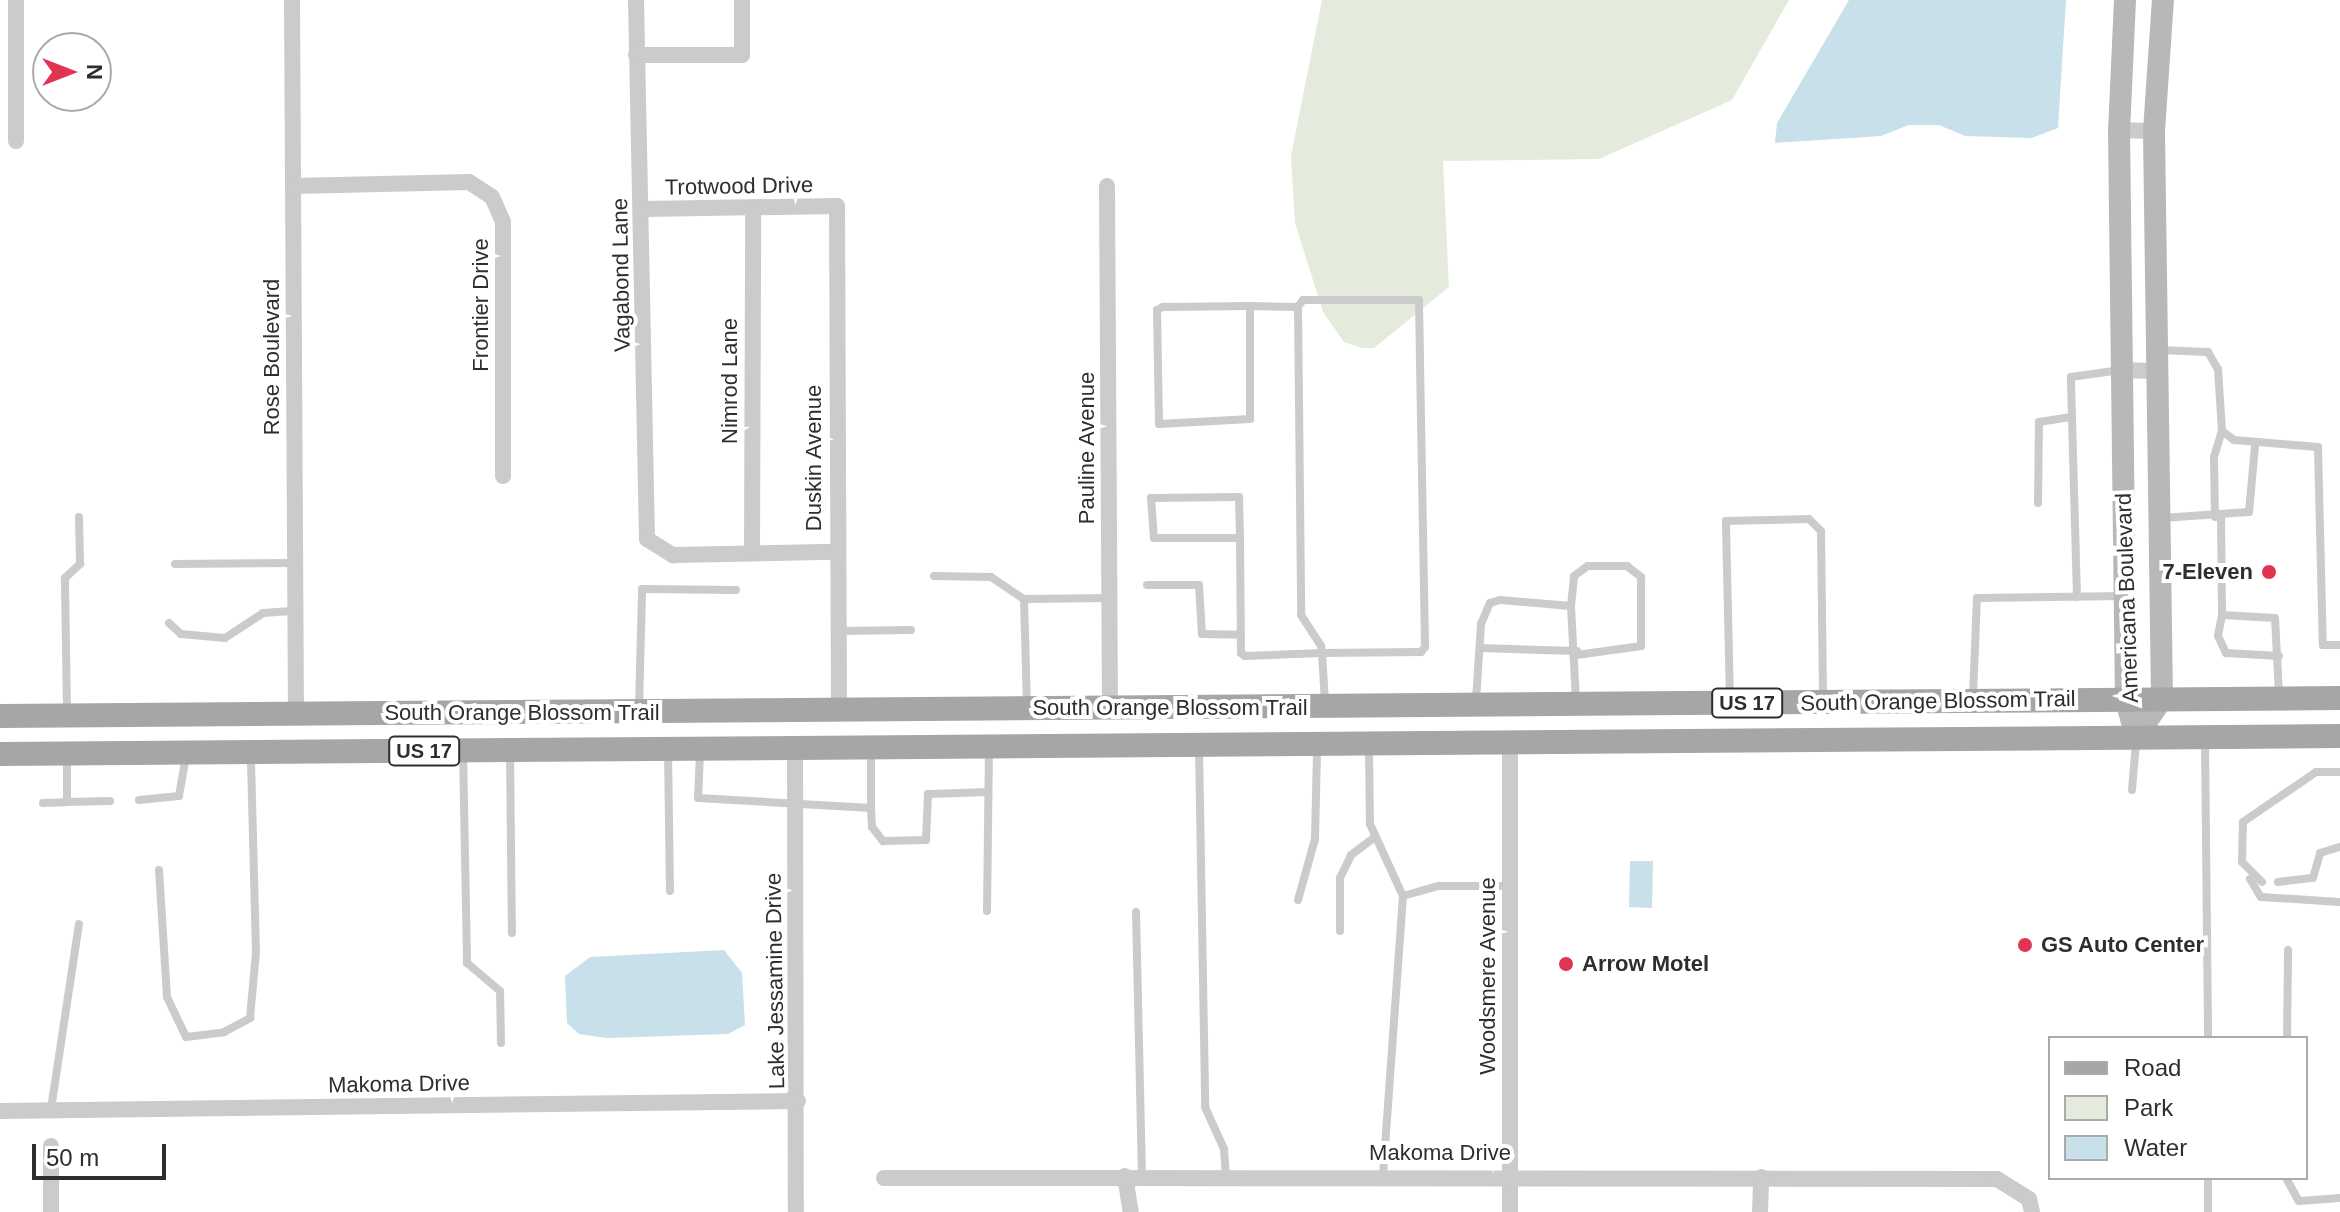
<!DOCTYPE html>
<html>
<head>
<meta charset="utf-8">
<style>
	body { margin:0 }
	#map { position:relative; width:2340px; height:1212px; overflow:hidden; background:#fff; font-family:Helvetica,sans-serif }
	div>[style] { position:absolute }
	.green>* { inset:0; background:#e5ebdc }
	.water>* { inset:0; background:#c8e0ea }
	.lane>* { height:8px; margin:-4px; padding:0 4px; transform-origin:4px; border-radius:4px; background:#cbcbcb }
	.street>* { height:16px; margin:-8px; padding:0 8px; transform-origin:8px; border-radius:8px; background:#cbcbcb }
	.secondary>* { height:22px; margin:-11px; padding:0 11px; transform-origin:11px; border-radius:11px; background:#b8b8b8 }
	.primary>* { height:24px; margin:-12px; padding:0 12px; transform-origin:12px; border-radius:12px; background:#a6a6a6 }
	.dots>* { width:22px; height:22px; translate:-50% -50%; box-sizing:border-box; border:4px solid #fff; border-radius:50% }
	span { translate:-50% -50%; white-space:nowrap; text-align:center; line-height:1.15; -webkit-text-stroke:8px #fff; paint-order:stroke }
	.shield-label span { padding:2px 6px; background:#fff; border:2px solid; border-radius:6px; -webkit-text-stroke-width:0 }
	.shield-label { font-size:20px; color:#2e2e2e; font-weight:700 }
	.street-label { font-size:22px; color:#2e2e2e }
	.poi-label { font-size:22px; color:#2e2e2e; font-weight:700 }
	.right { translate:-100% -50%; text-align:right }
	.left { translate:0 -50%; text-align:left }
	.legend { position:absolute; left:2048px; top:1036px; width:260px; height:144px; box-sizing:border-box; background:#fff; border:2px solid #ababab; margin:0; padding:10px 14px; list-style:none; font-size:24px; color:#2e2e2e }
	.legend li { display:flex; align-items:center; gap:16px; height:40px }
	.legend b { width:40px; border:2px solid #ababab }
	.north { position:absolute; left:32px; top:32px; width:80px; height:80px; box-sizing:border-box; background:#fff; border:2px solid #ababab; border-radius:50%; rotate:90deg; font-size:22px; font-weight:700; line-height:32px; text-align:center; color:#2e2e2e }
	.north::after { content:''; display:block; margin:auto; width:28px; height:36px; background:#df3552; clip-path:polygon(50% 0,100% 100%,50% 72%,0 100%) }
	.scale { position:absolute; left:32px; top:1144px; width:134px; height:36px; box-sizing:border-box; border:4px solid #2e2e2e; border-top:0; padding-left:10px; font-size:24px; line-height:28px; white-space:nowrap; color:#2e2e2e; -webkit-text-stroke:6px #fff; paint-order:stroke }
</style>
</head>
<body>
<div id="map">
	<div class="green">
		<div style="clip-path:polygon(1322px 0,1789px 0,1732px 100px,1599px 159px,1443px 161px,1449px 287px,1374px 348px,1362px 348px,1344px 342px,1323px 312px,1295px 223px,1291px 156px)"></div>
	</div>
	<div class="water">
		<div style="clip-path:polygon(1849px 0,2066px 0,2058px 128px,2031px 138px,1965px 136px,1939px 125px,1909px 125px,1881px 136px,1775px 143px,1777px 123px)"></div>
		<div style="clip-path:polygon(1630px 861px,1653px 861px,1652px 908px,1629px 907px)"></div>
		<div style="clip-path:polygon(724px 950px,742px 973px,745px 1025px,728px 1034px,607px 1038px,579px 1034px,567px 1023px,565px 976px,590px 957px)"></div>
	</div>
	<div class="lane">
		<div style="left:1250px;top:306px;width:113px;rotate:90deg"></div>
		<div style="left:1250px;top:419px;width:91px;rotate:176.9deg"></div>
		<div style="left:1159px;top:424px;width:114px;rotate:-91deg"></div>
		<div style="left:1157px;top:310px;width:7px;rotate:-27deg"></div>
		<div style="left:1163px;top:307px;width:87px;rotate:-0.7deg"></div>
		<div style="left:1250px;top:306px;width:48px;rotate:1.2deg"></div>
		<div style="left:2159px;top:350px;width:49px;rotate:2.3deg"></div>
		<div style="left:2208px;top:352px;width:20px;rotate:60deg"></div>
		<div style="left:2218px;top:369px;width:62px;rotate:86.3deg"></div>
		<div style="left:2222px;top:431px;width:15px;rotate:37deg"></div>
		<div style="left:2234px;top:440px;width:84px;rotate:4.8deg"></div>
		<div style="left:2318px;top:447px;width:198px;rotate:88.6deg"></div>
		<div style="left:2323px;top:645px;width:17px"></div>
		<div style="left:2038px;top:503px;width:81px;rotate:-89.3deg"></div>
		<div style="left:2039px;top:422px;width:33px;rotate:-9deg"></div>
		<div style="left:2221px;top:516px;width:99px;rotate:89.4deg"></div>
		<div style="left:2222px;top:615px;width:53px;rotate:3.2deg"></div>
		<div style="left:2275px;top:618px;width:76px;rotate:87deg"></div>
		<div style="left:2215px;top:517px;width:60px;rotate:-91deg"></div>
		<div style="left:2214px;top:457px;width:27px;rotate:-73deg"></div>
		<div style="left:2162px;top:518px;width:87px;rotate:-3.9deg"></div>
		<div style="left:2249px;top:512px;width:66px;rotate:-84.8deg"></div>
		<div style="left:1240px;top:538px;width:86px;rotate:180deg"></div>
		<div style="left:1154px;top:538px;width:40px;rotate:-94.3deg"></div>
		<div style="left:1151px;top:498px;width:88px;rotate:-0.7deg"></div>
		<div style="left:1239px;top:497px;width:41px;rotate:88.6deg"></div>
		<div style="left:1240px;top:538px;width:115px;rotate:89.5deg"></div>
		<div style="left:1241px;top:653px;width:5px;rotate:37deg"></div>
		<div style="left:1245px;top:656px;width:77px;rotate:-2.2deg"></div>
		<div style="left:1322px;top:653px;width:99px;rotate:-0.6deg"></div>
		<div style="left:1421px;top:652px;width:6px;rotate:-51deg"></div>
		<div style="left:1425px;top:647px;width:347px;rotate:-91deg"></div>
		<div style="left:1419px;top:300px;width:116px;rotate:180deg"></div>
		<div style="left:1303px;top:300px;width:9px;rotate:126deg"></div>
		<div style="left:1298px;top:307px;width:308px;rotate:89.4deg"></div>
		<div style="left:1301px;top:615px;width:37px;rotate:57deg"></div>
		<div style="left:1321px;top:646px;width:7px;rotate:82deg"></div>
		<div style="left:1322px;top:653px;width:49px;rotate:86.5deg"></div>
		<div style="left:175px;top:564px;width:120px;rotate:-0.5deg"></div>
		<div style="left:934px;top:576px;width:57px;rotate:1deg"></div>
		<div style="left:991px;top:577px;width:40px;rotate:34deg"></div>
		<div style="left:1024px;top:599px;width:86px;rotate:-0.7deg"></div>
		<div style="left:1147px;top:585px;width:52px"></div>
		<div style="left:1199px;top:585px;width:49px;rotate:86.5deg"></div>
		<div style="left:1202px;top:634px;width:39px;rotate:1deg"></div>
		<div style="left:2077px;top:597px;width:220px;rotate:-91.6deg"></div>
		<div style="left:2071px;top:377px;width:50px;rotate:-8deg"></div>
		<div style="left:1024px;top:599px;width:105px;rotate:88.4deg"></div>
		<div style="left:1571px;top:606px;width:30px;rotate:-84deg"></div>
		<div style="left:1574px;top:576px;width:17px;rotate:-36deg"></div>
		<div style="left:1588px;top:566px;width:39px"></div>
		<div style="left:1627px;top:566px;width:18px;rotate:38deg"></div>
		<div style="left:1641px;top:577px;width:69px;rotate:90deg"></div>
		<div style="left:1641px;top:646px;width:65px;rotate:172deg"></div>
		<div style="left:2222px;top:615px;width:21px;rotate:101deg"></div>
		<div style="left:2218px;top:636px;width:19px;rotate:65deg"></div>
		<div style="left:2226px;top:653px;width:53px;rotate:3.2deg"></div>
		<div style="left:169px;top:623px;width:16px;rotate:43deg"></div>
		<div style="left:181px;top:634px;width:44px;rotate:5.2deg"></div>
		<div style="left:225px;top:638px;width:45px;rotate:-33.3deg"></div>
		<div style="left:263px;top:613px;width:32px;rotate:-4deg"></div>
		<div style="left:838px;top:631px;width:73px;rotate:-0.8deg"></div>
		<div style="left:1480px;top:648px;width:97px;rotate:1.8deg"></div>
		<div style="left:1973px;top:696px;width:98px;rotate:-87.7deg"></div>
		<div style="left:1977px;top:598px;width:147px;rotate:-0.8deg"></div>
		<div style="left:1476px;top:700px;width:76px;rotate:-86.2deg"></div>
		<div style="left:1481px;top:624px;width:23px;rotate:-67deg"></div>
		<div style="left:1490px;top:603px;width:10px;rotate:-17deg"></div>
		<div style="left:1500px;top:600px;width:71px;rotate:4.8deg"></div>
		<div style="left:1571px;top:606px;width:95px;rotate:87deg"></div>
		<div style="left:1730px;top:701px;width:180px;rotate:-91.3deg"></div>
		<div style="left:1726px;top:521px;width:83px;rotate:-1.4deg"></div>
		<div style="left:1809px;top:519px;width:17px;rotate:45deg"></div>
		<div style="left:1821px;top:531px;width:167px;rotate:89.3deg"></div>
		<div style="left:639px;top:707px;width:118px;rotate:-88.5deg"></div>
		<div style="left:642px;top:589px;width:94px;rotate:0.6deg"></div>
		<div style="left:67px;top:711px;width:133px;rotate:-90.9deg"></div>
		<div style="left:65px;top:578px;width:21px;rotate:-43deg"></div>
		<div style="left:80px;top:564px;width:47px;rotate:-91.2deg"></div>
		<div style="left:2205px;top:742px;width:296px;rotate:89.4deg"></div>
		<div style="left:1369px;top:747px;width:77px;rotate:89.3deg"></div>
		<div style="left:1370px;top:824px;width:79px;rotate:65.4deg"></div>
		<div style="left:1199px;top:749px;width:358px;rotate:89deg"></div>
		<div style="left:1205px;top:1107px;width:46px;rotate:65.7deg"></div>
		<div style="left:1224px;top:1149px;width:26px;rotate:86deg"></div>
		<div style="left:668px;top:750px;width:141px;rotate:89.2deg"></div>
		<div style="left:463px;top:751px;width:212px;rotate:88.9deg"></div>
		<div style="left:467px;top:963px;width:43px;rotate:40.3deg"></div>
		<div style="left:500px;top:991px;width:52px;rotate:88.9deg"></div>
		<div style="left:510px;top:751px;width:182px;rotate:89.4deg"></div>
		<div style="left:700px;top:753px;width:45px;rotate:92.5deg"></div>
		<div style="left:698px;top:798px;width:173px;rotate:3.3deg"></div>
		<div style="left:871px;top:808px;width:59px;rotate:-90deg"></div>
		<div style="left:67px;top:758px;width:44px;rotate:90deg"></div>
		<div style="left:67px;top:802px;width:43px;rotate:-1.3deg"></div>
		<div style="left:2132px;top:790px;width:48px;rotate:-85.2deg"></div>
		<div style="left:139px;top:800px;width:40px;rotate:-5.7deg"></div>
		<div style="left:179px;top:796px;width:41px;rotate:-80.1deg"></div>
		<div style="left:43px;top:803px;width:24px;rotate:-2deg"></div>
		<div style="left:871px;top:808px;width:19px;rotate:87deg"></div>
		<div style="left:872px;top:827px;width:18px;rotate:52deg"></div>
		<div style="left:883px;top:841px;width:43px;rotate:-1.3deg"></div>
		<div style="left:926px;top:840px;width:46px;rotate:-87.5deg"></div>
		<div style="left:928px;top:794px;width:60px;rotate:-1.9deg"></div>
		<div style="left:159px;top:870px;width:127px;rotate:86.4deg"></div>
		<div style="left:167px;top:997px;width:44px;rotate:64.6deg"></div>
		<div style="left:186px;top:1037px;width:38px;rotate:-7deg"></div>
		<div style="left:224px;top:1032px;width:30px;rotate:-28deg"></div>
		<div style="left:250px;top:1018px;width:66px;rotate:-84.8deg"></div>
		<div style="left:256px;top:952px;width:196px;rotate:-91.5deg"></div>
		<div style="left:2250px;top:879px;width:21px;rotate:59deg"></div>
		<div style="left:2261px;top:897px;width:79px;rotate:3.6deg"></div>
		<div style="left:2262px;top:882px;width:28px;rotate:-135deg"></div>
		<div style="left:2242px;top:862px;width:40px;rotate:-88.6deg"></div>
		<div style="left:2243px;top:822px;width:88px;rotate:-34.4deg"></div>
		<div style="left:2316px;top:772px;width:24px"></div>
		<div style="left:2278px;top:882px;width:35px;rotate:-7deg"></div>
		<div style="left:2313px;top:878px;width:26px;rotate:-74deg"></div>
		<div style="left:2320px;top:853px;width:21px;rotate:-17deg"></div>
		<div style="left:1298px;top:900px;width:63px;rotate:-74.4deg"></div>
		<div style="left:1315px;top:839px;width:91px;rotate:-88.7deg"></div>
		<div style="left:987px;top:911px;width:163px;rotate:-89.3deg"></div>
		<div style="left:1136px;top:912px;width:264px;rotate:88.7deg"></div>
		<div style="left:1340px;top:931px;width:53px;rotate:-90deg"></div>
		<div style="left:1340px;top:878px;width:25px;rotate:-64deg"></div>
		<div style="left:1351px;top:855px;width:30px;rotate:-37deg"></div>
		<div style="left:2287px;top:1038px;width:88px;rotate:-89.3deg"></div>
		<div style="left:51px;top:1109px;width:187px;rotate:-81.4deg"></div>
		<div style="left:1383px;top:1175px;width:280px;rotate:-85.9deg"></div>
		<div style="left:1403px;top:896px;width:37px;rotate:-16deg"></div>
		<div style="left:1439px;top:886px;width:70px"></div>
		<div style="left:2208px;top:1178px;width:34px;rotate:90deg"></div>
		<div style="left:2286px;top:1178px;width:26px;rotate:61deg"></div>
		<div style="left:2299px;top:1201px;width:41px;rotate:-4.2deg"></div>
	</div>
	<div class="street">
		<div style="left:16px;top:0;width:141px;rotate:90deg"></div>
		<div style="left:292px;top:0;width:714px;rotate:89.68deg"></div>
		<div style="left:636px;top:0;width:539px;rotate:88.83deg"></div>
		<div style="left:647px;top:539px;width:31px;rotate:32deg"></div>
		<div style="left:673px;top:555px;width:163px;rotate:-1.1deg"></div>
		<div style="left:636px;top:55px;width:106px"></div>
		<div style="left:742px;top:55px;width:55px;rotate:-90deg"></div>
		<div style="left:2119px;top:130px;width:35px;rotate:2deg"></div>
		<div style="left:293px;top:186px;width:176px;rotate:-1.3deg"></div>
		<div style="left:469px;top:182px;width:27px;rotate:33deg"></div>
		<div style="left:492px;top:197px;width:27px;rotate:66deg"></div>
		<div style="left:503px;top:222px;width:254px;rotate:90deg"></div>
		<div style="left:1107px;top:186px;width:523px;rotate:89.67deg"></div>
		<div style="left:643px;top:209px;width:194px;rotate:-0.9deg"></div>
		<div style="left:837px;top:206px;width:504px;rotate:89.77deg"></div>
		<div style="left:2122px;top:370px;width:37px;rotate:2deg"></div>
		<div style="left:752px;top:553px;width:344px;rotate:-89.8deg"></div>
		<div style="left:1510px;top:741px;width:471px;rotate:90deg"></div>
		<div style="left:795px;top:749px;width:463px;rotate:89.9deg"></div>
		<div style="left:0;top:1111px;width:798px;rotate:-0.72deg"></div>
		<div style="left:51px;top:1146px;width:66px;rotate:90deg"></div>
		<div style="left:1125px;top:1176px;width:36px;rotate:81deg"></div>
		<div style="left:884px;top:1178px;width:1113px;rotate:0.05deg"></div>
		<div style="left:1997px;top:1179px;width:38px;rotate:32deg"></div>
		<div style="left:2029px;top:1199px;width:13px;rotate:77deg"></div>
		<div style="left:1760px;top:1212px;width:35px;rotate:-88deg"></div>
	</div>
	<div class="secondary">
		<div style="left:2125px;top:0;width:130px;rotate:92.6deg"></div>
		<div style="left:2119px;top:130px;width:570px;rotate:89.3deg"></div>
		<div style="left:2126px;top:700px;width:38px;rotate:75deg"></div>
		<div style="left:2136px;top:737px;width:46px;rotate:-55.6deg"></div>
		<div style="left:2162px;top:699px;width:568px;rotate:-90.81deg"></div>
		<div style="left:2154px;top:131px;width:131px;rotate:-86.1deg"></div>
	</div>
	<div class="primary">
		<div style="left:0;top:716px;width:2340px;rotate:-0.44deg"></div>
		<div style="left:0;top:754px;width:2340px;rotate:-0.44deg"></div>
	</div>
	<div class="dots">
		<div style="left:2269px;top:572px;background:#df3552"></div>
		<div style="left:2025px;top:945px;background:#df3552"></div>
		<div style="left:1566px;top:964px;background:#df3552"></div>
	</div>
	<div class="shield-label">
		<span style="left:1747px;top:703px">US 17</span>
		<span style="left:424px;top:751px">US 17</span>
	</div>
	<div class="street-label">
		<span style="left:739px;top:186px;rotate:-1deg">Trotwood Drive</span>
		<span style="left:621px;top:275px;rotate:-91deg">Vagabond Lane</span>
		<span style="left:481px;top:305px;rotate:-90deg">Frontier Drive</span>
		<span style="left:272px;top:357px;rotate:-90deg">Rose Boulevard</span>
		<span style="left:730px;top:381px;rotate:-90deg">Nimrod Lane</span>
		<span style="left:1087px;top:448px;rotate:-90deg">Pauline Avenue</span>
		<span style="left:814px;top:458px;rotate:-90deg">Duskin Avenue</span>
		<span style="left:2127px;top:598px;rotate:-92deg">Americana Boulevard</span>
		<span style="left:1938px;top:701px;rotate:-1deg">South Orange Blossom Trail</span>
		<span style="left:1170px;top:708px">South Orange Blossom Trail</span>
		<span style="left:522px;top:713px">South Orange Blossom Trail</span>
		<span style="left:1488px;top:976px;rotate:-90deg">Woodsmere Avenue</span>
		<span style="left:775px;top:981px;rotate:-91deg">Lake Jessamine Drive</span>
		<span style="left:399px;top:1084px;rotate:-1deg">Makoma Drive</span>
		<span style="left:1440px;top:1153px">Makoma Drive</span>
	</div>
	<div class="poi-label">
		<span class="right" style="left:2253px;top:572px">7-Eleven</span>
		<span class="left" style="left:2041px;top:945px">GS Auto Center</span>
		<span class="left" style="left:1582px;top:964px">Arrow Motel</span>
	</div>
	<ul class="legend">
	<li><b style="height:10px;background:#a6a6a6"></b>Road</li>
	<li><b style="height:22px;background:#e5ebdc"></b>Park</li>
	<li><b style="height:22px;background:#c8e0ea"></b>Water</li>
	</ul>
	<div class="north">N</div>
	<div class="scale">50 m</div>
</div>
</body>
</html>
